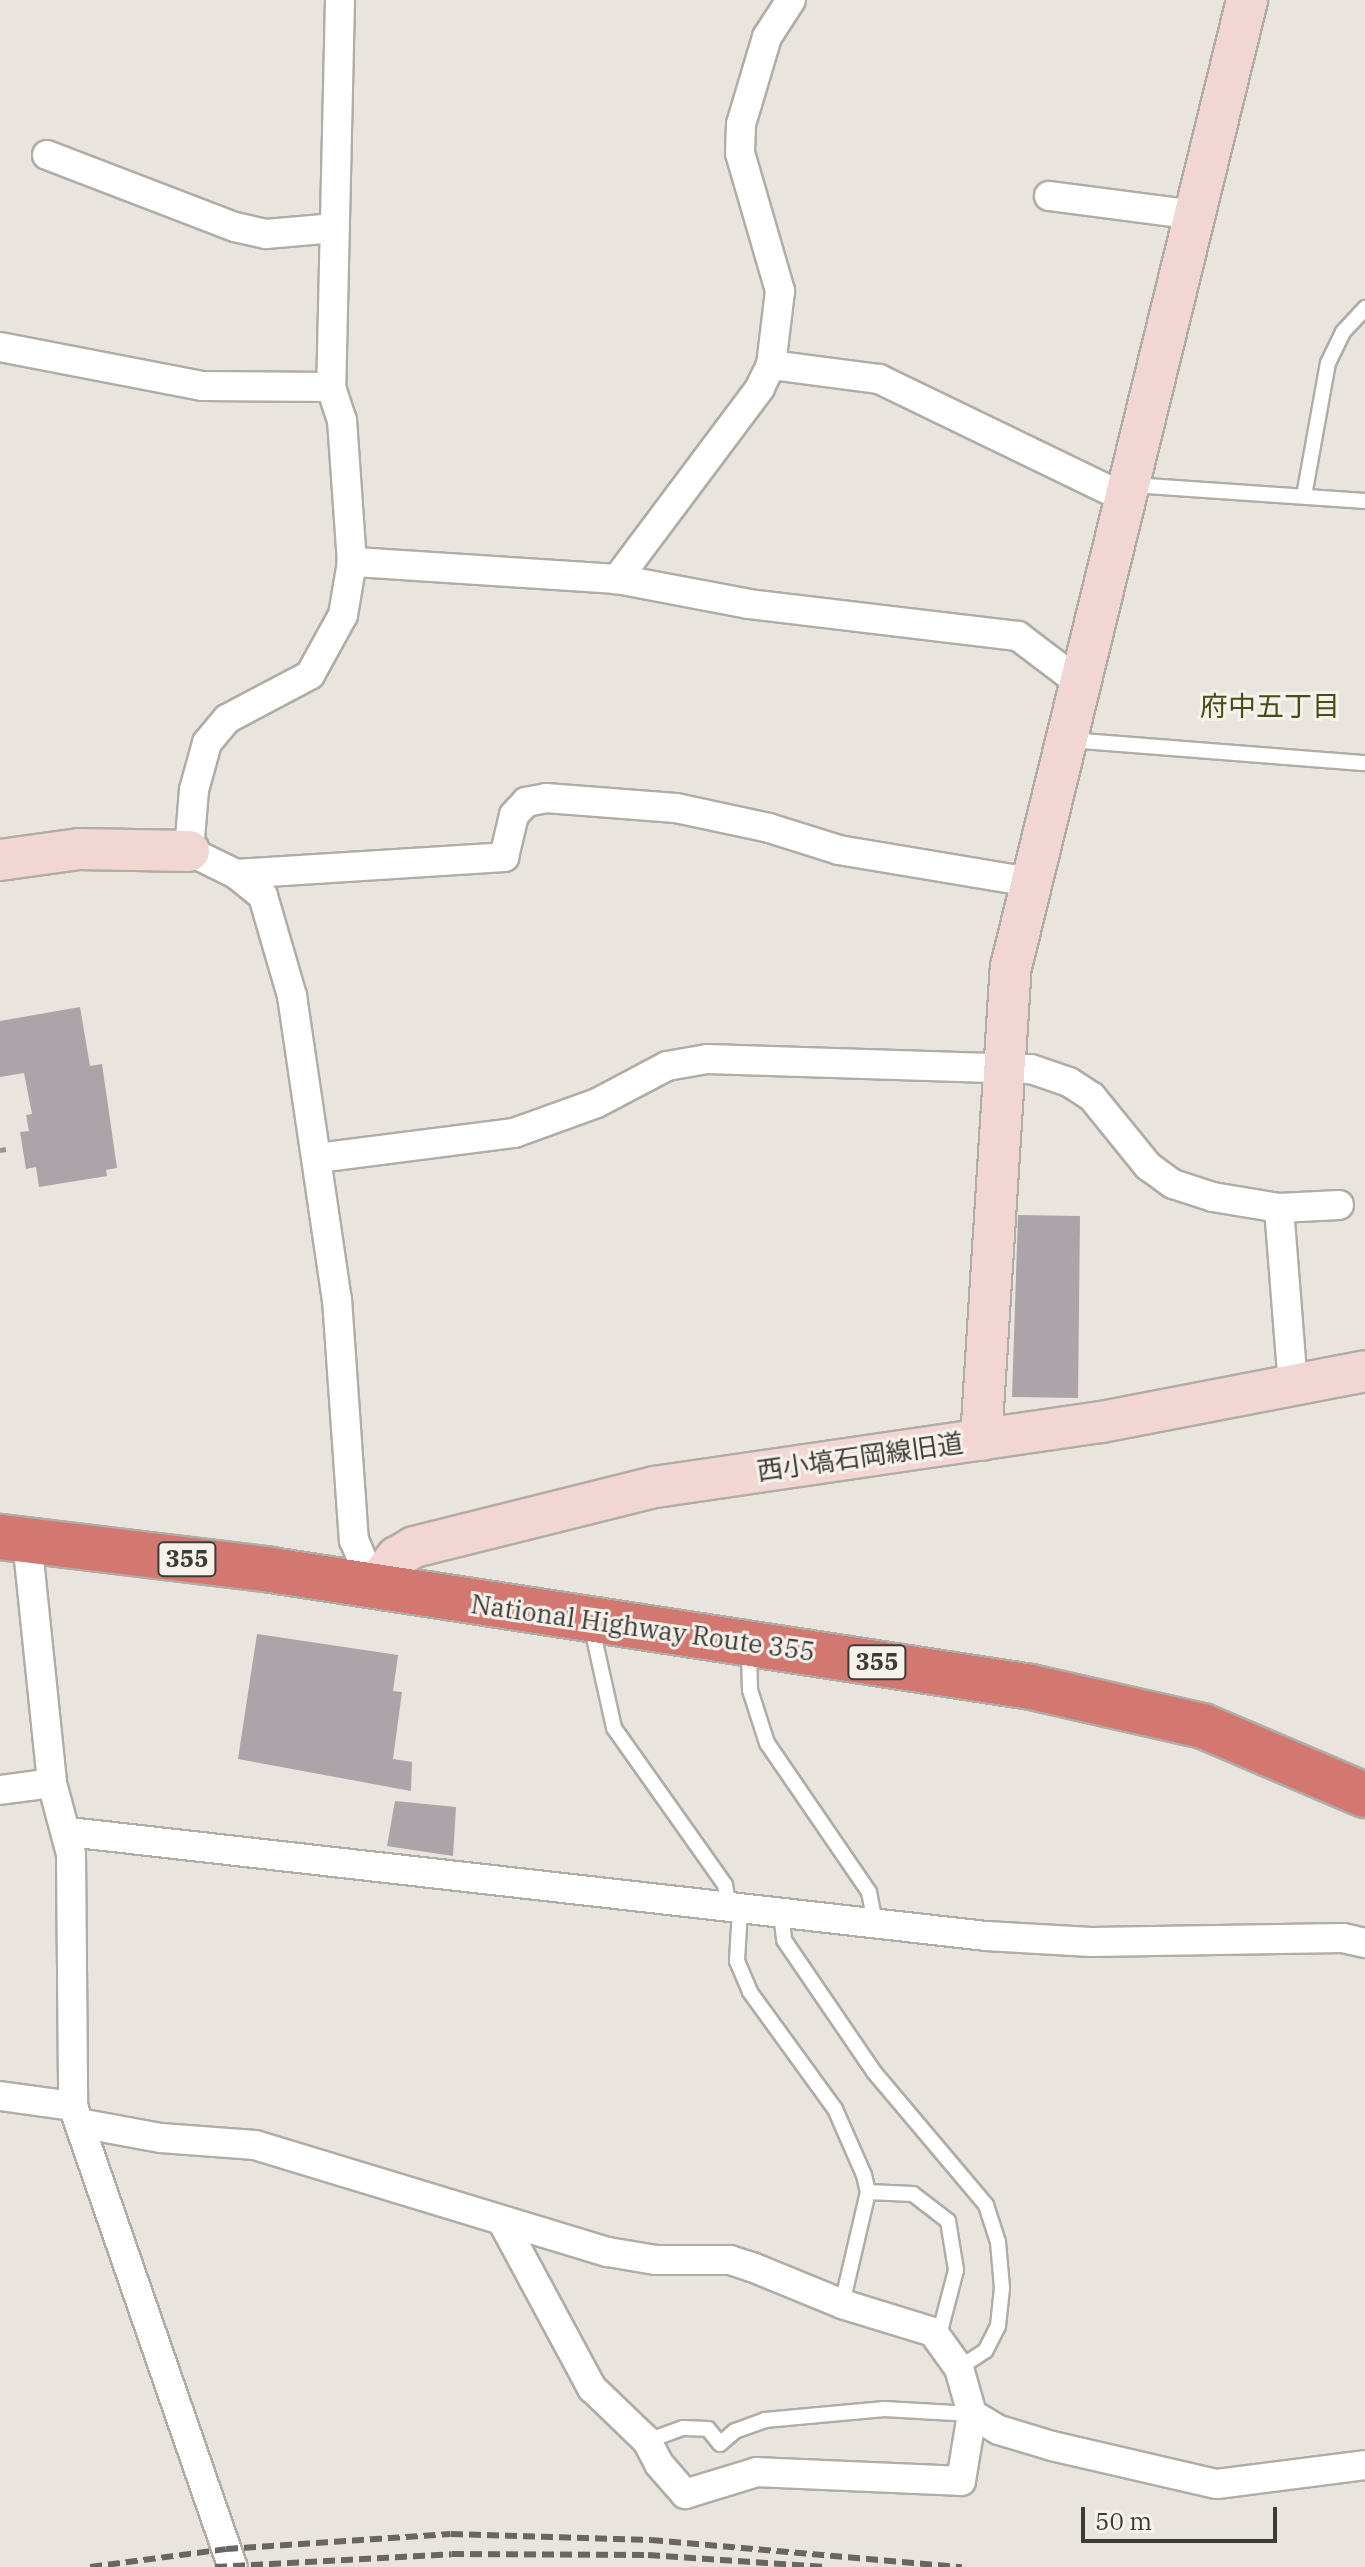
<!DOCTYPE html>
<html>
<head>
<meta charset="utf-8">
<style>
	body { margin:0 }
	#map { position:relative; width:1365px; height:2567px; overflow:hidden; background:#e9e5de; font-family:"IBM Plex Serif","Noto Sans JP",serif }
	div>[style] { position:absolute }
	.building>* { inset:0; background:#aba4a8 }
	.path>* { height:5px; margin-top:-2.5px; transform-origin:0; background:repeating-linear-gradient(90deg,#999691 0 8px,transparent 0 12px) }
	.roads { filter:drop-shadow(2px 0 #b0aca6) drop-shadow(-2px 0 #b0aca6) drop-shadow(0 2px #b0aca6) drop-shadow(0 -2px #b0aca6) }
	.lane>* { height:14px; margin:-7px; padding:0 7px; transform-origin:7px; border-radius:7px; background:#fff }
	.street>* { height:28px; margin:-14px; padding:0 14px; transform-origin:14px; border-radius:14px; background:#fff }
	.secondary>* { height:40px; margin:-20px; padding:0 20px; transform-origin:20px; border-radius:20px; background:#f2d6d4 }
	.highway>* { height:44px; margin:-22px; padding:0 22px; transform-origin:22px; border-radius:22px; background:#d37771 }
	.rail>* { height:6px; margin-top:-3px; transform-origin:0; background:repeating-linear-gradient(90deg,#686662 0 12px,transparent 0 18px) }
	span { translate:-50% -50%; white-space:nowrap; text-align:center; line-height:1.15; -webkit-text-stroke:6px #f6f2eb; paint-order:stroke }
	.shield-label span { padding:2px 6px; background:#f6f2eb; border:2px solid; border-radius:6px; -webkit-text-stroke-width:0 }
	.shield-label { font-size:24px; color:#3d3b39; font-weight:700 }
	.street-label { font-size:26px; color:#3d3b39 }
	.neighbourhood-label { font-size:28px; color:#454e15 }
	.scale { position:absolute; left:1081px; top:2507px; width:196px; height:36px; box-sizing:border-box; border:4px solid #3d3b39; border-top:0; padding-left:10px; font-size:24px; line-height:28px; white-space:nowrap; color:#3d3b39; -webkit-text-stroke:6px #f6f2eb; paint-order:stroke }
</style>
</head>
<body>
<div id="map">
	<div class="building">
		<div style="clip-path:polygon(80px 1007px,90px 1066px,102px 1064px,117px 1168px,106px 1170px,107px 1176px,39px 1187px,36px 1167px,26px 1169px,20px 1132px,29px 1131px,26px 1115px,32px 1114px,24px 1073px,0 1077px,0 1021px)"></div>
		<div style="clip-path:polygon(1018px 1215px,1080px 1216px,1078px 1398px,1012px 1397px)"></div>
		<div style="clip-path:polygon(257px 1634px,398px 1655px,393px 1691px,402px 1692px,393px 1759px,412px 1762px,411px 1791px,238px 1759px)"></div>
		<div style="clip-path:polygon(395px 1801px,456px 1807px,453px 1856px,387px 1846px)"></div>
	</div>
	<div class="path">
		<div style="left:0;top:1150px;width:6px;rotate:-9deg"></div>
	</div>
	<div class="roads">
		<div class="lane">
			<div style="left:1132px;top:485px;width:234px;rotate:3.9deg"></div>
			<div style="left:1304px;top:496px;width:135px;rotate:-79.8deg"></div>
			<div style="left:1328px;top:363px;width:34px;rotate:-64deg"></div>
			<div style="left:1343px;top:332px;width:33px;rotate:-47deg"></div>
			<div style="left:1070px;top:740px;width:296px;rotate:4.5deg"></div>
			<div style="left:595px;top:1642px;width:88px;rotate:77.5deg"></div>
			<div style="left:614px;top:1728px;width:192px;rotate:54.7deg"></div>
			<div style="left:725px;top:1885px;width:23px;rotate:80deg"></div>
			<div style="left:749px;top:1647px;width:43px;rotate:88.7deg"></div>
			<div style="left:750px;top:1690px;width:56px;rotate:72.2deg"></div>
			<div style="left:767px;top:1743px;width:181px;rotate:55.6deg"></div>
			<div style="left:869px;top:1892px;width:33px;rotate:79deg"></div>
			<div style="left:740px;top:1910px;width:51px;rotate:93.4deg"></div>
			<div style="left:737px;top:1961px;width:34px;rotate:67deg"></div>
			<div style="left:750px;top:1992px;width:145px;rotate:54deg"></div>
			<div style="left:835px;top:2109px;width:72px;rotate:66.3deg"></div>
			<div style="left:864px;top:2175px;width:17px;rotate:77deg"></div>
			<div style="left:868px;top:2192px;width:115px;rotate:103.1deg"></div>
			<div style="left:781px;top:1914px;width:26px;rotate:83deg"></div>
			<div style="left:784px;top:1940px;width:160px;rotate:55.7deg"></div>
			<div style="left:874px;top:2072px;width:174px;rotate:49.9deg"></div>
			<div style="left:986px;top:2205px;width:39px;rotate:72deg"></div>
			<div style="left:998px;top:2242px;width:46px;rotate:85deg"></div>
			<div style="left:1002px;top:2288px;width:38px;rotate:96deg"></div>
			<div style="left:998px;top:2326px;width:28px;rotate:117deg"></div>
			<div style="left:985px;top:2351px;width:31px;rotate:147deg"></div>
			<div style="left:868px;top:2192px;width:45px;rotate:2.5deg"></div>
			<div style="left:913px;top:2194px;width:44px;rotate:37.6deg"></div>
			<div style="left:948px;top:2221px;width:50px;rotate:80.7deg"></div>
			<div style="left:956px;top:2270px;width:71px;rotate:104.6deg"></div>
			<div style="left:647px;top:2441px;width:38px;rotate:-20deg"></div>
			<div style="left:683px;top:2428px;width:25px;rotate:2deg"></div>
			<div style="left:708px;top:2429px;width:19px;rotate:51deg"></div>
			<div style="left:720px;top:2444px;width:20px;rotate:-41deg"></div>
			<div style="left:735px;top:2431px;width:32px;rotate:-20deg"></div>
			<div style="left:765px;top:2420px;width:120px;rotate:-5.3deg"></div>
			<div style="left:884px;top:2409px;width:88px;rotate:3.3deg"></div>
		</div>
		<div class="street">
			<div style="left:340px;top:0;width:387px;rotate:91.3deg"></div>
			<div style="left:331px;top:387px;width:35px;rotate:72deg"></div>
			<div style="left:342px;top:420px;width:142px;rotate:86deg"></div>
			<div style="left:791px;top:0;width:44px;rotate:123deg"></div>
			<div style="left:767px;top:37px;width:91px;rotate:106.6deg"></div>
			<div style="left:741px;top:124px;width:29px;rotate:92deg"></div>
			<div style="left:740px;top:153px;width:144px;rotate:73.8deg"></div>
			<div style="left:780px;top:291px;width:75px;rotate:96.9deg"></div>
			<div style="left:771px;top:365px;width:25px;rotate:116deg"></div>
			<div style="left:760px;top:388px;width:239px;rotate:126.8deg"></div>
			<div style="left:617px;top:579px;width:266px;rotate:-176.3deg"></div>
			<div style="left:352px;top:562px;width:54px;rotate:99.6deg"></div>
			<div style="left:343px;top:615px;width:68px;rotate:118.8deg"></div>
			<div style="left:310px;top:675px;width:94px;rotate:152.1deg"></div>
			<div style="left:227px;top:719px;width:31px;rotate:130deg"></div>
			<div style="left:207px;top:743px;width:49px;rotate:105.5deg"></div>
			<div style="left:194px;top:790px;width:61px;rotate:94.7deg"></div>
			<div style="left:189px;top:851px;width:52px;rotate:26.1deg"></div>
			<div style="left:236px;top:874px;width:269px;rotate:-3.6deg"></div>
			<div style="left:504px;top:857px;width:43px;rotate:-76.6deg"></div>
			<div style="left:514px;top:815px;width:18px;rotate:-47deg"></div>
			<div style="left:526px;top:802px;width:20px;rotate:-11deg"></div>
			<div style="left:546px;top:798px;width:130px;rotate:4.4deg"></div>
			<div style="left:676px;top:808px;width:95px;rotate:12.1deg"></div>
			<div style="left:769px;top:828px;width:73px;rotate:17.4deg"></div>
			<div style="left:839px;top:850px;width:195px;rotate:9.5deg"></div>
			<div style="left:47px;top:155px;width:201px;rotate:21deg"></div>
			<div style="left:235px;top:227px;width:32px;rotate:13deg"></div>
			<div style="left:266px;top:234px;width:69px;rotate:-5deg"></div>
			<div style="left:1049px;top:196px;width:148px;rotate:7.4deg"></div>
			<div style="left:0;top:347px;width:206px;rotate:10.9deg"></div>
			<div style="left:202px;top:386px;width:129px;rotate:0.4deg"></div>
			<div style="left:771px;top:365px;width:109px;rotate:7.4deg"></div>
			<div style="left:879px;top:379px;width:278px;rotate:25.8deg"></div>
			<div style="left:617px;top:579px;width:134px;rotate:10.7deg"></div>
			<div style="left:749px;top:604px;width:271px;rotate:6.8deg"></div>
			<div style="left:1018px;top:636px;width:78px;rotate:37.2deg"></div>
			<div style="left:236px;top:874px;width:35px;rotate:39deg"></div>
			<div style="left:263px;top:896px;width:104px;rotate:73.8deg"></div>
			<div style="left:292px;top:996px;width:306px;rotate:81.6deg"></div>
			<div style="left:337px;top:1299px;width:242px;rotate:86deg"></div>
			<div style="left:354px;top:1540px;width:51px;rotate:66.9deg"></div>
			<div style="left:318px;top:1158px;width:198px;rotate:-7.3deg"></div>
			<div style="left:514px;top:1133px;width:88px;rotate:-19.9deg"></div>
			<div style="left:597px;top:1103px;width:79px;rotate:-27.9deg"></div>
			<div style="left:667px;top:1066px;width:41px;rotate:-9.9deg"></div>
			<div style="left:707px;top:1059px;width:324px;rotate:1.8deg"></div>
			<div style="left:1031px;top:1069px;width:40px;rotate:18.9deg"></div>
			<div style="left:1069px;top:1082px;width:27px;rotate:33deg"></div>
			<div style="left:1092px;top:1097px;width:89px;rotate:50.9deg"></div>
			<div style="left:1148px;top:1166px;width:31px;rotate:36deg"></div>
			<div style="left:1173px;top:1184px;width:42px;rotate:18deg"></div>
			<div style="left:1213px;top:1197px;width:67px;rotate:9.5deg"></div>
			<div style="left:1279px;top:1208px;width:60px;rotate:-2.9deg"></div>
			<div style="left:1279px;top:1208px;width:178px;rotate:85.5deg"></div>
			<div style="left:27px;top:1540px;width:244px;rotate:84.1deg"></div>
			<div style="left:52px;top:1783px;width:73px;rotate:75deg"></div>
			<div style="left:71px;top:1854px;width:252px;rotate:89.5deg"></div>
			<div style="left:73px;top:2106px;width:488px;rotate:70.9deg"></div>
			<div style="left:0;top:1790px;width:52px;rotate:-7.7deg"></div>
			<div style="left:69px;top:1832px;width:923px;rotate:6.47deg"></div>
			<div style="left:986px;top:1936px;width:105px;rotate:3.3deg"></div>
			<div style="left:1091px;top:1942px;width:252px;rotate:-0.9deg"></div>
			<div style="left:1343px;top:1938px;width:23px;rotate:13deg"></div>
			<div style="left:0;top:2096px;width:74px;rotate:7.8deg"></div>
			<div style="left:79px;top:2123px;width:83px;rotate:10.4deg"></div>
			<div style="left:161px;top:2138px;width:94px;rotate:4.3deg"></div>
			<div style="left:255px;top:2145px;width:369px;rotate:16.9deg"></div>
			<div style="left:608px;top:2252px;width:49px;rotate:9.5deg"></div>
			<div style="left:656px;top:2260px;width:74px"></div>
			<div style="left:730px;top:2260px;width:23px;rotate:18deg"></div>
			<div style="left:752px;top:2267px;width:97px;rotate:22.3deg"></div>
			<div style="left:842px;top:2304px;width:95px;rotate:17.1deg"></div>
			<div style="left:933px;top:2332px;width:44px;rotate:54.2deg"></div>
			<div style="left:959px;top:2368px;width:48px;rotate:74.2deg"></div>
			<div style="left:972px;top:2414px;width:31px;rotate:31deg"></div>
			<div style="left:999px;top:2430px;width:55px;rotate:16.8deg"></div>
			<div style="left:1052px;top:2446px;width:169px;rotate:13deg"></div>
			<div style="left:1217px;top:2484px;width:149px;rotate:-7.3deg"></div>
			<div style="left:502px;top:2221px;width:190px;rotate:61.7deg"></div>
			<div style="left:592px;top:2388px;width:76px;rotate:43.9deg"></div>
			<div style="left:647px;top:2441px;width:26px;rotate:62deg"></div>
			<div style="left:659px;top:2464px;width:40px;rotate:49deg"></div>
			<div style="left:685px;top:2494px;width:75px;rotate:-17deg"></div>
			<div style="left:757px;top:2472px;width:204px;rotate:2.5deg"></div>
			<div style="left:961px;top:2481px;width:68px;rotate:-80.7deg"></div>
		</div>
		<div class="secondary">
			<div style="left:0;top:860px;width:80px;rotate:-7.9deg"></div>
			<div style="left:79px;top:849px;width:110px;rotate:1deg"></div>
			<div style="left:981px;top:1440px;width:474px;rotate:-86.4deg"></div>
			<div style="left:1011px;top:967px;width:995px;rotate:-76.28deg"></div>
			<div style="left:374px;top:1587px;width:38px;rotate:-53deg"></div>
			<div style="left:397px;top:1557px;width:20px;rotate:-30deg"></div>
			<div style="left:414px;top:1547px;width:248px;rotate:-14deg"></div>
			<div style="left:655px;top:1487px;width:451px;rotate:-8.3deg"></div>
			<div style="left:1101px;top:1422px;width:269px;rotate:-10.9deg"></div>
		</div>
		<div class="highway">
			<div style="left:0;top:1537px;width:273px;rotate:6.9deg"></div>
			<div style="left:271px;top:1570px;width:769px;rotate:8.75deg"></div>
			<div style="left:1031px;top:1687px;width:176px;rotate:12.8deg"></div>
			<div style="left:1203px;top:1726px;width:176px;rotate:23.1deg"></div>
		</div>
	</div>
	<div class="rail">
		<div style="left:90px;top:2567px;width:137px;rotate:-7.5deg"></div>
		<div style="left:226px;top:2549px;width:225px;rotate:-3.8deg"></div>
		<div style="left:451px;top:2534px;width:200px;rotate:1.7deg"></div>
		<div style="left:651px;top:2540px;width:312px;rotate:5deg"></div>
		<div style="left:215px;top:2567px;width:237px;rotate:-3.1deg"></div>
		<div style="left:452px;top:2554px;width:196px;rotate:0.3deg"></div>
		<div style="left:648px;top:2555px;width:178px;rotate:3.9deg"></div>
	</div>
	<div class="shield-label">
		<span style="left:187px;top:1559px">355</span>
		<span style="left:877px;top:1662px">355</span>
	</div>
	<div class="street-label">
		<span style="left:860px;top:1457px;rotate:-8deg">西小塙石岡線旧道</span>
		<span style="left:643px;top:1628px;rotate:8deg">National Highway Route 355</span>
	</div>
	<div class="neighbourhood-label">
		<span style="left:1270px;top:706px">府中五丁目</span>
	</div>
	<div class="scale">50 m</div>
</div>
</body>
</html>
